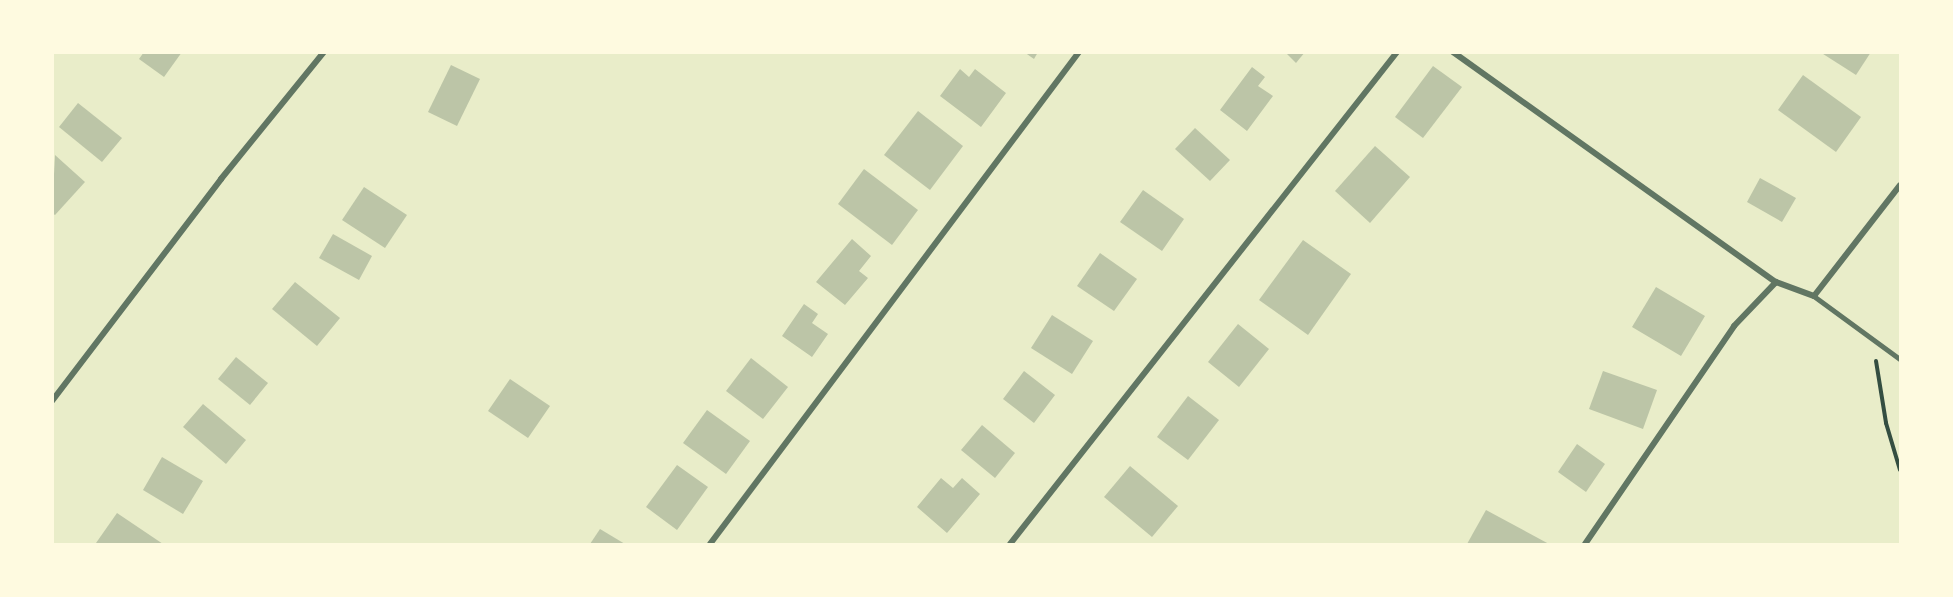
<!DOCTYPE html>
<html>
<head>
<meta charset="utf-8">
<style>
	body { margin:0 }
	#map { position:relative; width:1953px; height:597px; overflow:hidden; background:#e9edc9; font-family:"Alegreya Sans",sans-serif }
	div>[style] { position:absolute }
	.building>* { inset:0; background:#bcc5a7 }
	.path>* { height:4px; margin:-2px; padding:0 2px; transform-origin:2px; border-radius:2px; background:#344e41 }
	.service>* { height:4.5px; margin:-2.25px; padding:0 2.25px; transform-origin:2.25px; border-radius:2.25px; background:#617663 }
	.minor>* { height:6px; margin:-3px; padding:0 3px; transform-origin:3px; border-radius:3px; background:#617663 }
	span { translate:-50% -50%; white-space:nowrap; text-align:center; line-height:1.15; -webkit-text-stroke:4.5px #fefae0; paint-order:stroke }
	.frame { position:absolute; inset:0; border:54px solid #fefae0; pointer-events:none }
</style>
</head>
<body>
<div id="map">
	<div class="building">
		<div style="clip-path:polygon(144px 52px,182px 52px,164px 77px,139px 59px)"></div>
		<div style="clip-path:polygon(1024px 52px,1038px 52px,1034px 59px)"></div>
		<div style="clip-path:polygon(1285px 52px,1305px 52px,1296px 63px)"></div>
		<div style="clip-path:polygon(1820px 52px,1871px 52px,1856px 75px)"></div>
		<div style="clip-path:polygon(451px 65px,480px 79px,457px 126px,428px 112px)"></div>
		<div style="clip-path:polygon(1433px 66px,1462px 87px,1423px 138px,1395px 117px)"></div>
		<div style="clip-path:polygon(1252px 67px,1265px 77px,1258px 86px,1273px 96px,1247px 131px,1220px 110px)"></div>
		<div style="clip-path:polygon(960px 69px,969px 77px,975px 69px,1006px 93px,981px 127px,940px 96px)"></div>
		<div style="clip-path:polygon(1803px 75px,1861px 117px,1836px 152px,1778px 110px)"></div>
		<div style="clip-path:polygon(78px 103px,122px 138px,102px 162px,59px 127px)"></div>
		<div style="clip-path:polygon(918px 111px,963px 146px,930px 190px,884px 155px)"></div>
		<div style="clip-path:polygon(1195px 128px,1230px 160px,1210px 181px,1175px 149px)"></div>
		<div style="clip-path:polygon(1375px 146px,1410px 177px,1370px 223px,1335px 191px)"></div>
		<div style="clip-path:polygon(55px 155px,85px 182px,55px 215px,52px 213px)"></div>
		<div style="clip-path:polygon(864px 169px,918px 210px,892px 245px,838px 204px)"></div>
		<div style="clip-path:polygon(1760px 178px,1796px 198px,1782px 222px,1747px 202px)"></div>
		<div style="clip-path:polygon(364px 187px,407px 215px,385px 248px,342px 220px)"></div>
		<div style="clip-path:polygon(1143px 190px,1184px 219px,1162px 251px,1120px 222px)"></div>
		<div style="clip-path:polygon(333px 234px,372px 256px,359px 280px,319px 258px)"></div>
		<div style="clip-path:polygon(852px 239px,871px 256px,859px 271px,868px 278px,845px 305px,816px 282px)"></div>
		<div style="clip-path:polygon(1303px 240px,1351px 274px,1308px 335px,1259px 300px)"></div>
		<div style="clip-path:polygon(1100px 253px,1137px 279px,1114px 311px,1077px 286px)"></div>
		<div style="clip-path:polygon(295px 282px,340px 318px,317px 346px,272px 309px)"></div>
		<div style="clip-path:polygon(1656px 287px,1705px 316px,1681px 356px,1632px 327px)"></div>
		<div style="clip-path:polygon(804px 304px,818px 314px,812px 323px,828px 334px,812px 357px,782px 336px)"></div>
		<div style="clip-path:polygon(1052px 315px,1093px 341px,1072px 374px,1031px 348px)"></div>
		<div style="clip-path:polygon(1238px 324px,1269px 349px,1239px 387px,1208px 362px)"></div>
		<div style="clip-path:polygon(236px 357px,268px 383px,250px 405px,218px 379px)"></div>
		<div style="clip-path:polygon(751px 358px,788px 387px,763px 419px,726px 391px)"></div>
		<div style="clip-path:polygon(1024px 371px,1055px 395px,1034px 423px,1003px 399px)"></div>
		<div style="clip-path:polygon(1603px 371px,1657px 390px,1643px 429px,1589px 409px)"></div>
		<div style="clip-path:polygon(510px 379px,550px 406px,528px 438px,488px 411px)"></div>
		<div style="clip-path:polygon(1188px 396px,1219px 420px,1188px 460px,1157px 437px)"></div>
		<div style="clip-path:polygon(203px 404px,246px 440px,226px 464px,183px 427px)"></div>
		<div style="clip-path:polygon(707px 410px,750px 441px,726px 474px,683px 443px)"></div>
		<div style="clip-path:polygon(982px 425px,1015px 453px,995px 478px,961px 450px)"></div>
		<div style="clip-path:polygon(1577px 444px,1605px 464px,1586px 492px,1558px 472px)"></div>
		<div style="clip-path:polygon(162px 457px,203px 481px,183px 514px,143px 490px)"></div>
		<div style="clip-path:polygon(677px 465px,708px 487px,677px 530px,646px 507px)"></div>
		<div style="clip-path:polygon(1130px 466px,1178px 506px,1152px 537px,1104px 497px)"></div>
		<div style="clip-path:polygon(941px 478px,953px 488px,962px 478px,980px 494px,947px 533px,917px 507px)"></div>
		<div style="clip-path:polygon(1486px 510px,1549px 544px,1467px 544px)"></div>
		<div style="clip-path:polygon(117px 513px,163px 544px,96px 543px)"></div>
		<div style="clip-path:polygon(600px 529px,625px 544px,590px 544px)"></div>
	</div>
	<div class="path">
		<div style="left:1876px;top:361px;width:63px;rotate:80.8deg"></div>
		<div style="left:1886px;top:423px;width:49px;rotate:73.4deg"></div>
	</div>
	<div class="service">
		<div style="left:1814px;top:296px;width:107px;rotate:36.2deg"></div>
	</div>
	<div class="minor">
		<div style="left:1453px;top:52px;width:397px;rotate:35.5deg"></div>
		<div style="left:1776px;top:282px;width:40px;rotate:20.2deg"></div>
		<div style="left:1814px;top:296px;width:140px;rotate:-52.2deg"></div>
		<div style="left:52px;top:401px;width:279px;rotate:-52.7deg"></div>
		<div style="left:221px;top:179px;width:164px;rotate:-51deg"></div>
		<div style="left:710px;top:544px;width:615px;rotate:-53.13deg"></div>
		<div style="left:1010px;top:544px;width:626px;rotate:-51.81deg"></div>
		<div style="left:1585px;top:544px;width:264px;rotate:-55.6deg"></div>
		<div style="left:1734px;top:326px;width:61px;rotate:-46.3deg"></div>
	</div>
	<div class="frame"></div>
</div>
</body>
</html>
